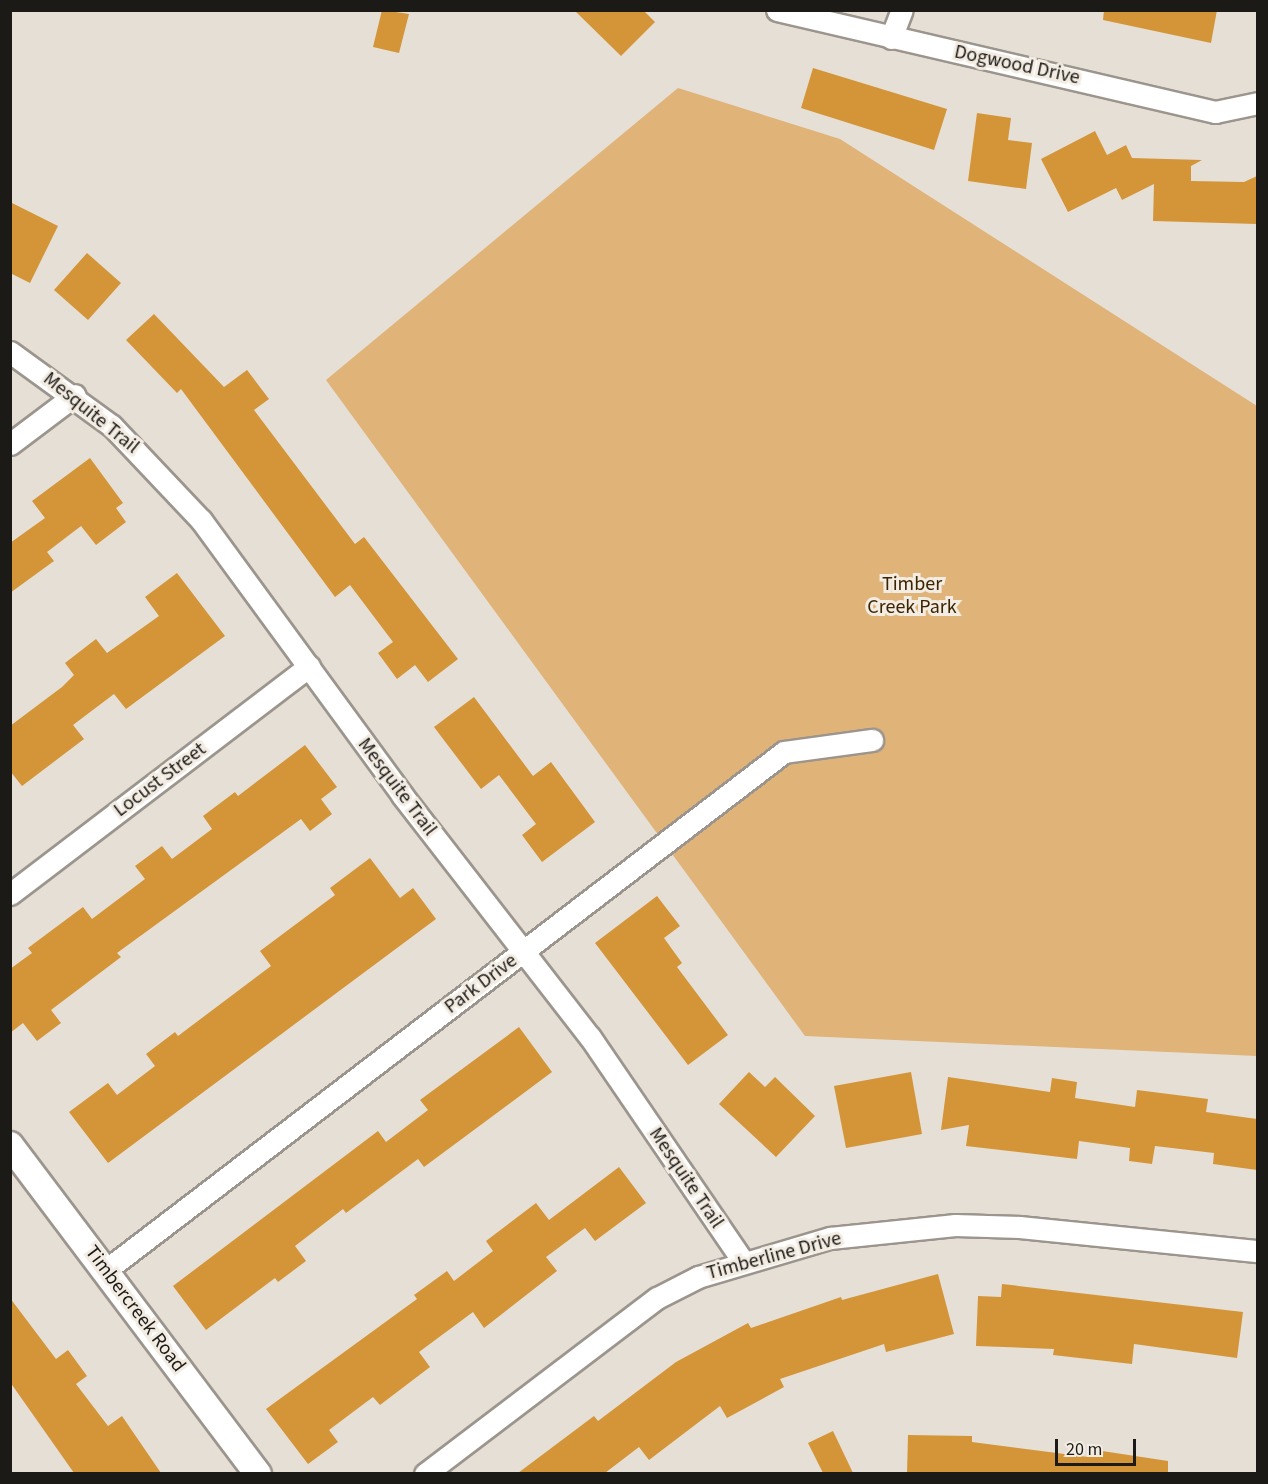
<!DOCTYPE html>
<html>
<head>
<meta charset="utf-8">
<style>
	body { margin:0 }
	#map { position:relative; width:1268px; height:1484px; overflow:hidden; background:#e6dfd6; font-family:"Source Sans 3",sans-serif }
	div>[style] { position:absolute }
	.green>* { inset:0; background:#e0b378 }
	.building>* { inset:0; background:#d39538 }
	.roads { filter:drop-shadow(2px 0 #9c958d) drop-shadow(-2px 0 #9c958d) drop-shadow(0 2px #9c958d) drop-shadow(0 -2px #9c958d) }
	.minor>* { height:21px; margin:-10.5px; padding:0 10.5px; transform-origin:10.5px; border-radius:10.5px; background:#fff }
	.tertiary>* { height:26px; margin:-13px; padding:0 13px; transform-origin:13px; border-radius:13px; background:#fff }
	span { translate:-50% -50%; white-space:nowrap; text-align:center; line-height:1.15; -webkit-text-stroke:6px #f3ece3; paint-order:stroke }
	.street-label { font-size:20px; color:#1c1a17 }
	.park-label { font-size:20px; color:#3c2400 }
	.frame { position:absolute; inset:0; border:12px solid #1c1a17; pointer-events:none }
	.scale { position:absolute; left:1055px; top:1439px; width:81px; height:27px; box-sizing:border-box; border:3px solid #1c1a17; border-top:0; padding-left:8px; font-size:18px; line-height:21px; white-space:nowrap; color:#1c1a17; -webkit-text-stroke:4px #f3ece3; paint-order:stroke }
</style>
</head>
<body>
<div id="map">
	<div class="green">
		<div style="clip-path:polygon(678px 88px,840px 139px,1257px 406px,1257px 1056px,805px 1036px,326px 380px)"></div>
	</div>
	<div class="building">
		<div style="clip-path:polygon(382px 10px,409px 14px,399px 53px,373px 47px)"></div>
		<div style="clip-path:polygon(574px 10px,643px 10px,655px 22px,621px 56px)"></div>
		<div style="clip-path:polygon(1104px 10px,1217px 10px,1211px 43px,1103px 20px)"></div>
		<div style="clip-path:polygon(813px 68px,947px 109px,934px 150px,801px 108px)"></div>
		<div style="clip-path:polygon(977px 113px,1011px 118px,1008px 140px,1032px 143px,1026px 189px,968px 181px)"></div>
		<div style="clip-path:polygon(1095px 131px,1107px 155px,1126px 145px,1132px 158px,1202px 160px,1191px 166px,1191px 181px,1244px 182px,1257px 176px,1257px 224px,1153px 221px,1154px 184px,1122px 200px,1116px 188px,1068px 212px,1041px 159px)"></div>
		<div style="clip-path:polygon(10px 202px,58px 226px,30px 283px,10px 273px)"></div>
		<div style="clip-path:polygon(87px 253px,121px 283px,88px 320px,54px 290px)"></div>
		<div style="clip-path:polygon(154px 314px,224px 387px,247px 370px,269px 399px,254px 410px,355px 544px,364px 537px,458px 659px,428px 682px,415px 665px,397px 679px,378px 653px,393px 642px,350px 585px,335px 597px,181px 389px,177px 393px,126px 340px)"></div>
		<div style="clip-path:polygon(90px 458px,123px 503px,116px 508px,126px 522px,96px 545px,81px 526px,47px 552px,54px 561px,10px 593px,10px 543px,45px 518px,32px 501px)"></div>
		<div style="clip-path:polygon(177px 573px,225px 636px,126px 709px,114px 694px,73px 725px,84px 739px,22px 786px,10px 771px,10px 726px,62px 687px,74px 675px,65px 663px,96px 639px,107px 653px,159px 616px,145px 597px)"></div>
		<div style="clip-path:polygon(474px 697px,533px 776px,551px 762px,595px 822px,542px 862px,522px 835px,536px 824px,499px 775px,481px 789px,434px 727px)"></div>
		<div style="clip-path:polygon(305px 745px,337px 787px,321px 799px,332px 814px,310px 831px,301px 819px,117px 953px,121px 957px,51px 1010px,61px 1023px,37px 1041px,23px 1023px,10px 1033px,10px 969px,32px 953px,28px 948px,83px 907px,92px 919px,145px 879px,135px 866px,162px 846px,172px 859px,212px 829px,203px 816px,235px 792px,238px 796px)"></div>
		<div style="clip-path:polygon(370px 858px,400px 898px,413px 888px,436px 919px,108px 1163px,69px 1112px,108px 1083px,117px 1095px,155px 1066px,146px 1054px,175px 1032px,178px 1036px,271px 966px,260px 951px,335px 895px,330px 888px)"></div>
		<div style="clip-path:polygon(657px 896px,680px 926px,664px 938px,682px 963px,677px 967px,728px 1035px,688px 1065px,595px 943px)"></div>
		<div style="clip-path:polygon(519px 1027px,552px 1072px,424px 1167px,418px 1159px,346px 1213px,343px 1209px,295px 1246px,306px 1261px,278px 1282px,275px 1278px,206px 1330px,173px 1286px,378px 1131px,386px 1142px,428px 1110px,420px 1100px)"></div>
		<div style="clip-path:polygon(749px 1072px,765px 1087px,775px 1077px,815px 1116px,776px 1157px,719px 1104px)"></div>
		<div style="clip-path:polygon(911px 1072px,922px 1134px,846px 1148px,834px 1086px)"></div>
		<div style="clip-path:polygon(948px 1077px,1050px 1092px,1052px 1078px,1077px 1082px,1075px 1098px,1135px 1107px,1137px 1090px,1208px 1099px,1206px 1112px,1257px 1119px,1257px 1170px,1213px 1164px,1214px 1153px,1155px 1146px,1152px 1164px,1129px 1161px,1130px 1148px,1079px 1141px,1077px 1159px,966px 1146px,969px 1125px,941px 1130px)"></div>
		<div style="clip-path:polygon(619px 1167px,646px 1203px,595px 1241px,585px 1228px,546px 1257px,557px 1271px,484px 1328px,473px 1312px,419px 1352px,430px 1367px,380px 1405px,373px 1397px,329px 1430px,338px 1442px,308px 1464px,266px 1409px,417px 1299px,414px 1295px,447px 1271px,454px 1281px,493px 1251px,486px 1241px,536px 1203px,549px 1220px)"></div>
		<div style="clip-path:polygon(938px 1274px,954px 1334px,886px 1352px,884px 1344px,780px 1379px,784px 1387px,727px 1418px,720px 1406px,649px 1460px,639px 1447px,605px 1473px,518px 1473px,594px 1416px,598px 1421px,676px 1362px,748px 1323px,751px 1328px,841px 1297px,842px 1300px)"></div>
		<div style="clip-path:polygon(1002px 1284px,1243px 1312px,1237px 1358px,1134px 1344px,1132px 1364px,1053px 1355px,1054px 1349px,976px 1346px,978px 1296px,1001px 1297px)"></div>
		<div style="clip-path:polygon(10px 1298px,56px 1359px,68px 1350px,87px 1376px,76px 1384px,108px 1426px,122px 1416px,161px 1473px,74px 1473px,10px 1382px)"></div>
		<div style="clip-path:polygon(833px 1431px,853px 1473px,823px 1473px,808px 1443px)"></div>
		<div style="clip-path:polygon(908px 1435px,972px 1436px,972px 1442px,1088px 1457px,1089px 1449px,1168px 1461px,1168px 1473px,907px 1473px)"></div>
	</div>
	<div class="roads">
		<div class="minor">
			<div style="left:777px;top:10px;width:450px;rotate:13.1deg"></div>
			<div style="left:1215px;top:112px;width:44px;rotate:-11.8deg"></div>
			<div style="left:891px;top:38px;width:30px;rotate:-69deg"></div>
			<div style="left:10px;top:352px;width:126px;rotate:36deg"></div>
			<div style="left:112px;top:426px;width:129px;rotate:46.6deg"></div>
			<div style="left:201px;top:520px;width:341px;rotate:53.8deg"></div>
			<div style="left:402px;top:795px;width:306px;rotate:52.2deg"></div>
			<div style="left:590px;top:1037px;width:271px;rotate:55.7deg"></div>
			<div style="left:10px;top:444px;width:81px;rotate:-37deg"></div>
			<div style="left:10px;top:894px;width:376px;rotate:-37.3deg"></div>
			<div style="left:106px;top:1270px;width:853px;rotate:-37.38deg"></div>
			<div style="left:784px;top:752px;width:89px;rotate:-7.8deg"></div>
			<div style="left:425px;top:1474px;width:291px;rotate:-37.2deg"></div>
			<div style="left:657px;top:1298px;width:46px;rotate:-27.1deg"></div>
			<div style="left:698px;top:1277px;width:138px;rotate:-16.5deg"></div>
			<div style="left:830px;top:1238px;width:126px;rotate:-5.9deg"></div>
			<div style="left:955px;top:1225px;width:65px;rotate:1.8deg"></div>
			<div style="left:1020px;top:1227px;width:239px;rotate:5.8deg"></div>
		</div>
		<div class="tertiary">
			<div style="left:10px;top:1145px;width:412px;rotate:53deg"></div>
		</div>
	</div>
	<div class="street-label">
		<span style="left:1017px;top:65px;rotate:12deg">Dogwood Drive</span>
		<span style="left:91px;top:413px;rotate:39deg">Mesquite Trail</span>
		<span style="left:160px;top:780px;rotate:-37deg">Locust Street</span>
		<span style="left:397px;top:787px;rotate:53deg">Mesquite Trail</span>
		<span style="left:481px;top:984px;rotate:-37deg">Park Drive</span>
		<span style="left:686px;top:1178px;rotate:56deg">Mesquite Trail</span>
		<span style="left:774px;top:1256px;rotate:-15deg">Timberline Drive</span>
		<span style="left:135px;top:1309px;rotate:53deg">Timbercreek Road</span>
	</div>
	<div class="park-label">
		<span style="left:912px;top:596px">Timber<br>Creek Park</span>
	</div>
	<div class="frame"></div>
	<div class="scale">20 m</div>
</div>
</body>
</html>
